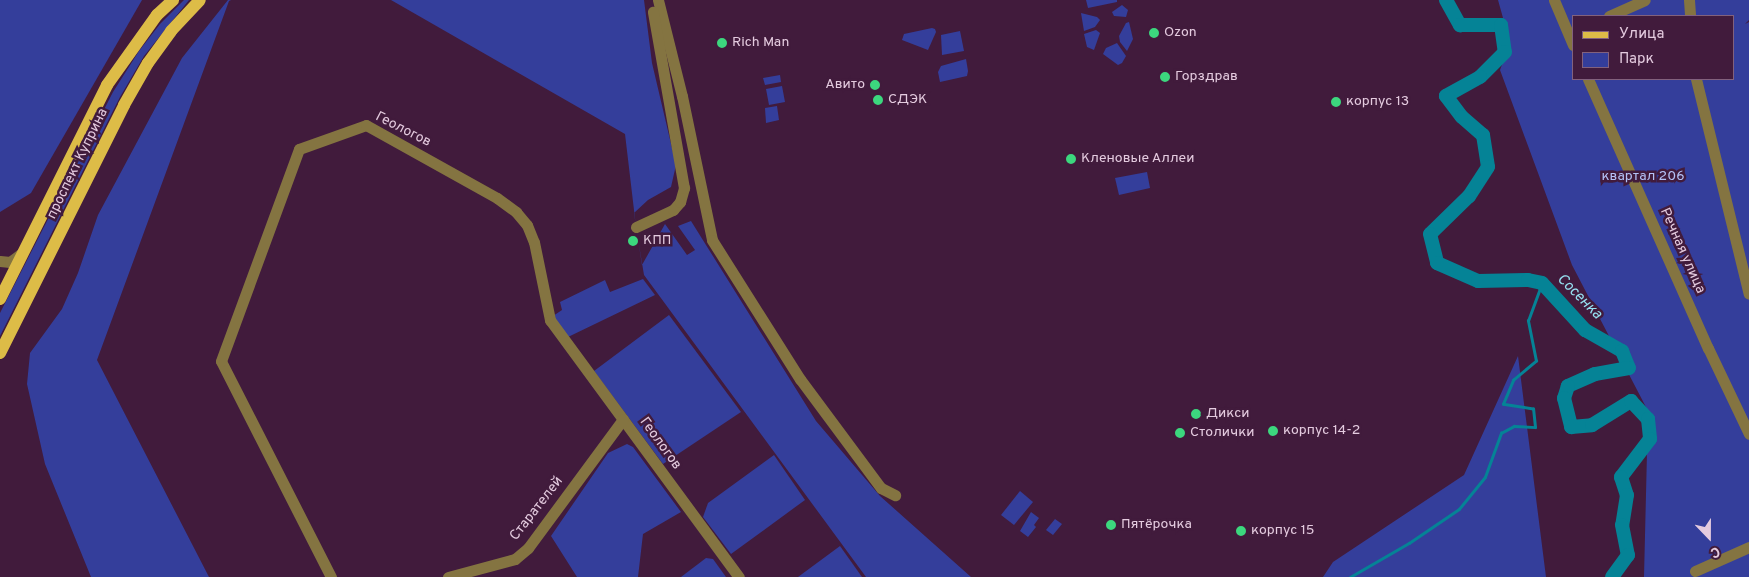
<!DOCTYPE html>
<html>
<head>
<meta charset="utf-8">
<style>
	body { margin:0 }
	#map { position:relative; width:1749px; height:577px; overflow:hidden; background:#411b3c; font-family:Overpass,sans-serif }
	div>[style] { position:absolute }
	.green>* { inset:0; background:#343e9b }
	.stream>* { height:2.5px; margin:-1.25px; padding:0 1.25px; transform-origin:1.25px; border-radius:1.25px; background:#058396 }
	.river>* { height:14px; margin:-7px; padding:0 7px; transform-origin:7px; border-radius:7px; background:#058396 }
	.minor>* { height:11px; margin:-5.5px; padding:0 5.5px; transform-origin:5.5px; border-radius:5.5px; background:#847441 }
	.major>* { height:12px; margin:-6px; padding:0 6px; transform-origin:6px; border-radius:6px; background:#ddbc47 }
	.dots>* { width:14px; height:14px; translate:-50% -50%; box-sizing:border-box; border:2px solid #411b3c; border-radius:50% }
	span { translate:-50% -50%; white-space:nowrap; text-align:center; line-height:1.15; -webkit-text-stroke:5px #411b3c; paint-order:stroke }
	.poi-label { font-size:14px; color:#e4cbdf }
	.left { translate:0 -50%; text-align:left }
	.right { translate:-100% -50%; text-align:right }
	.street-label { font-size:14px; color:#e4cbdf }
	.park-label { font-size:14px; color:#b4c2f7 }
	.water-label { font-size:15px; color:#96e1f1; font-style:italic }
	.legend { position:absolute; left:1572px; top:15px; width:162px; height:65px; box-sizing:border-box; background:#411b3c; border:1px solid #82617d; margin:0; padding:6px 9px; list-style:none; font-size:15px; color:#e4cbdf }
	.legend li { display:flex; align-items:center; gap:10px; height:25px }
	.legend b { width:25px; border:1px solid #82617d }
	.north { position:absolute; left:1684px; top:512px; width:50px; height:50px; -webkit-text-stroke:4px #411b3c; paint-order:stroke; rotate:158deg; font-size:14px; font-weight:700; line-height:20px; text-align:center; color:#e4cbdf }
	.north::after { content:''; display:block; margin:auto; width:18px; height:22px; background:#e4cbdf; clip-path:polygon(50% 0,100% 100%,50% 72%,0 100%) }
</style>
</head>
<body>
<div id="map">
	<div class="green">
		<div style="clip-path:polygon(0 0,142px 0,31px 193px,0 212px)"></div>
		<div style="clip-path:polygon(184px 0,189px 0,144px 56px,120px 97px,0 336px,0 313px,113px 92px,139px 51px,160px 24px)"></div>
		<div style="clip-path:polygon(228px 0,231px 0,229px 1px,97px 360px,209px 577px,91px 577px,45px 464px,27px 384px,30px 353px,62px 309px,78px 273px,98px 215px,182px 58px)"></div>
		<div style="clip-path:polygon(391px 0,644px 0,652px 63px,676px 165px,671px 187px,648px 200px,634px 213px,642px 265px,665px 224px,687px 255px,695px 250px,678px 226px,691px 221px,816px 421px,880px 496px,971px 577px,866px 577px,644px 275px,636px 227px,625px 134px)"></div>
		<div style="clip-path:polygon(1086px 0,1117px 0,1117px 2px,1088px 8px)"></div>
		<div style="clip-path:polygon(evenodd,1498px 0,1749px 0,1749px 20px,1745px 24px,1749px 22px,1749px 577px,1644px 577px,1648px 411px,1572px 265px,1500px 70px,1510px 43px,1498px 0,1573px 16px,1733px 16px,1733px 79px,1573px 79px,1573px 16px)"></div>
		<div style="clip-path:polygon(1122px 5px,1128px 10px,1126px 17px,1114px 16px,1112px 12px)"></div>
		<div style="clip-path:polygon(1081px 13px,1097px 17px,1100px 20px,1095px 27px,1084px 31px)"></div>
		<div style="clip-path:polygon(1129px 22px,1133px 39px,1127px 51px,1120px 42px,1119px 36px,1126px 23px)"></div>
		<div style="clip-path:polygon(932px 28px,935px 29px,936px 32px,928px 50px,902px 40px,904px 34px)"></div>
		<div style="clip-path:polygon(1096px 30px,1100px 33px,1094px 50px,1087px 47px,1084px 34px)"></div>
		<div style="clip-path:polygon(960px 31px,964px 51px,942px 55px,941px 35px)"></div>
		<div style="clip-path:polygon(1117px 43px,1126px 56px,1122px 63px,1118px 65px,1103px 54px,1106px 48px)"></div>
		<div style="clip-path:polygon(966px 59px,968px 71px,967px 76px,940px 82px,938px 72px,941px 66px)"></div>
		<div style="clip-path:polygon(780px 75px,781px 82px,765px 85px,763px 78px)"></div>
		<div style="clip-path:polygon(782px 86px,785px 102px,769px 105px,766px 89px)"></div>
		<div style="clip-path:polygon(777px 106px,779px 120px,766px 123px,765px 108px)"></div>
		<div style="clip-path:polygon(1147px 172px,1150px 188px,1119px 195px,1115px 178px)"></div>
		<div style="clip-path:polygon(643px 279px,655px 295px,568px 337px,553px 316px,562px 310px,560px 302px,605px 280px,610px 292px)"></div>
		<div style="clip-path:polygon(669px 315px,741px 412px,663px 464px,594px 371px)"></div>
		<div style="clip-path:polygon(1518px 356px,1546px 577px,1323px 577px,1333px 562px,1464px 475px)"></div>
		<div style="clip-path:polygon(627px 444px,633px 447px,681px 512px,643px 534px,638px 577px,577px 577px,551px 536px,608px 453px)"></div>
		<div style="clip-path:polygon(774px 455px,805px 500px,731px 554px,703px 517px,708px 503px)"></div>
		<div style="clip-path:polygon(1020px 491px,1033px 502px,1014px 525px,1001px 515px)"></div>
		<div style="clip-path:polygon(1031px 512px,1039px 518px,1034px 525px,1036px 527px,1028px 537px,1020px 531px)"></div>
		<div style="clip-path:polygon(1055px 519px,1062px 524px,1053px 535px,1046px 530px)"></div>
		<div style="clip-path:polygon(840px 546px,862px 577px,798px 577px)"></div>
		<div style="clip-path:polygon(706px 558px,713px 559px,726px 577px,681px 577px)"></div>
	</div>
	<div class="stream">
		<div style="left:1350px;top:577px;width:68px;rotate:-30deg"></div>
		<div style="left:1409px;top:543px;width:60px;rotate:-34.2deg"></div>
		<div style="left:1459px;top:509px;width:41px;rotate:-50.9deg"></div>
		<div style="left:1485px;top:477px;width:47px;rotate:-70deg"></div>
		<div style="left:1501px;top:433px;width:15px;rotate:-28deg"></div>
		<div style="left:1514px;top:426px;width:21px;rotate:3deg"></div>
		<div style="left:1535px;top:427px;width:18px;rotate:-96deg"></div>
		<div style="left:1533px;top:409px;width:30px;rotate:-171deg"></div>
		<div style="left:1503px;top:404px;width:26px;rotate:-67deg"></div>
		<div style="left:1513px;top:380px;width:30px;rotate:-40deg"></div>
		<div style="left:1536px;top:361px;width:41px;rotate:-101.3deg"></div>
		<div style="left:1528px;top:321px;width:40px;rotate:-69.8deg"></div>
	</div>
	<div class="river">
		<div style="left:1446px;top:0;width:29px;rotate:61deg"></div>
		<div style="left:1460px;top:25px;width:41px"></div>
		<div style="left:1501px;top:25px;width:27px;rotate:82deg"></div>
		<div style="left:1505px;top:52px;width:35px;rotate:135deg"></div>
		<div style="left:1480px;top:77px;width:39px;rotate:151deg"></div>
		<div style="left:1446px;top:96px;width:26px;rotate:53deg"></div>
		<div style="left:1462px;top:117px;width:28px;rotate:41deg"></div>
		<div style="left:1483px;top:135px;width:32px;rotate:81deg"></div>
		<div style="left:1488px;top:167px;width:35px;rotate:123deg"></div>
		<div style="left:1469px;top:196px;width:54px;rotate:135.7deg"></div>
		<div style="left:1430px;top:234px;width:30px;rotate:76deg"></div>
		<div style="left:1437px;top:263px;width:45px;rotate:23.7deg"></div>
		<div style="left:1478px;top:281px;width:50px;rotate:-1.1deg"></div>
		<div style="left:1528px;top:280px;width:14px;rotate:12deg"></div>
		<div style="left:1542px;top:283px;width:64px;rotate:47.5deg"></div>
		<div style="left:1585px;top:330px;width:43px;rotate:29.6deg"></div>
		<div style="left:1622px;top:351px;width:18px;rotate:68deg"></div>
		<div style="left:1629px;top:368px;width:35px;rotate:170deg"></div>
		<div style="left:1595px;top:374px;width:30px;rotate:156deg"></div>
		<div style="left:1568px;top:386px;width:13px;rotate:108deg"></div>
		<div style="left:1564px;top:398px;width:30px;rotate:76deg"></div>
		<div style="left:1571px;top:427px;width:21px;rotate:-5deg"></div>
		<div style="left:1592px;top:425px;width:46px;rotate:-31.6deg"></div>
		<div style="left:1631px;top:401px;width:25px;rotate:47deg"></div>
		<div style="left:1648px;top:419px;width:20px;rotate:84deg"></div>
		<div style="left:1650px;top:439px;width:48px;rotate:127.3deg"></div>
		<div style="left:1621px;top:477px;width:19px;rotate:72deg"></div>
		<div style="left:1627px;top:495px;width:30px;rotate:99deg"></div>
		<div style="left:1622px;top:525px;width:31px;rotate:79deg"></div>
		<div style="left:1628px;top:555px;width:27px;rotate:126deg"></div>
	</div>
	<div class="minor">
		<div style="left:658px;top:0;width:99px;rotate:76deg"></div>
		<div style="left:682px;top:96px;width:147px;rotate:78.2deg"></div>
		<div style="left:712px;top:240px;width:165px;rotate:57.7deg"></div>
		<div style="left:800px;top:379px;width:136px;rotate:53.4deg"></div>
		<div style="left:881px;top:488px;width:16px;rotate:27deg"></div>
		<div style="left:1554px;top:0;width:49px;rotate:67.1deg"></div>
		<div style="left:1689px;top:0;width:16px;rotate:86deg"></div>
		<div style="left:1609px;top:16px;width:39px;rotate:-24deg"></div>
		<div style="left:1588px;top:79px;width:295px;rotate:66deg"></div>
		<div style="left:1708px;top:348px;width:95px;rotate:64.5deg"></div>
		<div style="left:1696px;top:79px;width:221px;rotate:76.2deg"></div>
		<div style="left:636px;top:227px;width:41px;rotate:-24.7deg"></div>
		<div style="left:673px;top:210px;width:11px;rotate:-49deg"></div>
		<div style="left:680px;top:202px;width:15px;rotate:-74deg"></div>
		<div style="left:684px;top:188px;width:179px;rotate:-100deg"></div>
		<div style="left:0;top:261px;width:10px;rotate:6deg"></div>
		<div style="left:10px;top:262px;width:15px;rotate:-37deg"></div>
		<div style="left:1695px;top:571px;width:59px;rotate:-24deg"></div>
		<div style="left:331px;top:577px;width:242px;rotate:-117deg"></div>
		<div style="left:221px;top:361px;width:226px;rotate:-69.8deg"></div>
		<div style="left:299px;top:149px;width:71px;rotate:-19.7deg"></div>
		<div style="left:366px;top:125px;width:150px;rotate:29.1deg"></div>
		<div style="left:497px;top:198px;width:24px;rotate:36deg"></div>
		<div style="left:516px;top:212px;width:17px;rotate:50deg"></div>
		<div style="left:527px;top:225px;width:18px;rotate:68deg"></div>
		<div style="left:534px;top:242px;width:80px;rotate:78.4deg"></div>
		<div style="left:550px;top:320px;width:319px;rotate:53.7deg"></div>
		<div style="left:448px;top:577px;width:69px;rotate:-15deg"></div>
		<div style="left:515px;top:559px;width:17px;rotate:-40deg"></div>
		<div style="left:528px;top:548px;width:160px;rotate:-53.6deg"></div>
	</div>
	<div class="major">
		<div style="left:0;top:299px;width:239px;rotate:-63.4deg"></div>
		<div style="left:107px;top:85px;width:86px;rotate:-54.5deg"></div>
		<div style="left:157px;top:15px;width:22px;rotate:-43deg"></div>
		<div style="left:0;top:353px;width:277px;rotate:-63.4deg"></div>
		<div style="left:124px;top:105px;width:48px;rotate:-60.3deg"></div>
		<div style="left:148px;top:63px;width:39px;rotate:-54deg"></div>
		<div style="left:171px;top:31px;width:42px;rotate:-46.9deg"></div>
	</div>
	<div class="dots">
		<div style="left:1154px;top:33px;background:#3cd77e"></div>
		<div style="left:722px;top:43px;background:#3cd77e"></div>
		<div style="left:1165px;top:77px;background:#3cd77e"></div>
		<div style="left:875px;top:85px;background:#3cd77e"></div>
		<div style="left:878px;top:100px;background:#3cd77e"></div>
		<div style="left:1336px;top:102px;background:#3cd77e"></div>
		<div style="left:1071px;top:159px;background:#3cd77e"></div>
		<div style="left:633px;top:241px;background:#3cd77e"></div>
		<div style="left:1196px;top:414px;background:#3cd77e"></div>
		<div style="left:1273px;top:431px;background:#3cd77e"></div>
		<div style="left:1180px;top:433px;background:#3cd77e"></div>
		<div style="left:1111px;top:525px;background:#3cd77e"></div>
		<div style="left:1241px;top:531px;background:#3cd77e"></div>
	</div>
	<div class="poi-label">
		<span class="left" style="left:1164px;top:33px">Ozon</span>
		<span class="left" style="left:732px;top:43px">Rich Man</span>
		<span class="left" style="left:1175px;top:77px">Горздрав</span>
		<span class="right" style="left:865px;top:85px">Авито</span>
		<span class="left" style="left:888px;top:100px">СДЭК</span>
		<span class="left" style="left:1346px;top:102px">корпус 13</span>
		<span class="left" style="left:1081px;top:159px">Кленовые Аллеи</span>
		<span class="left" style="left:643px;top:241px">КПП</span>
		<span class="left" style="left:1206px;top:414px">Дикси</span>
		<span class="left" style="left:1283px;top:431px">корпус 14-2</span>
		<span class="left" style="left:1190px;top:433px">Столички</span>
		<span class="left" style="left:1121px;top:525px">Пятёрочка</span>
		<span class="left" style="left:1251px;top:531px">корпус 15</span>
	</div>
	<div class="street-label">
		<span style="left:403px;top:130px;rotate:27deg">Геологов</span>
		<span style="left:78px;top:164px;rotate:-64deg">проспект Куприна</span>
		<span style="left:1682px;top:251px;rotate:66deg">Речная улица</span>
		<span style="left:660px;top:444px;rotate:54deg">Геологов</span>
		<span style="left:537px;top:509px;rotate:-52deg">Старателей</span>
	</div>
	<div class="park-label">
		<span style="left:1643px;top:177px">квартал 206</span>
	</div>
	<div class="water-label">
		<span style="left:1579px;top:297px;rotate:45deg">Сосенка</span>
	</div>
	<ul class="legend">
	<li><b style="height:6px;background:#ddbc47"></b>Улица</li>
	<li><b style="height:14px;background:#343e9b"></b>Парк</li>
	</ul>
	<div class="north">С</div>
</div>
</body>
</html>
